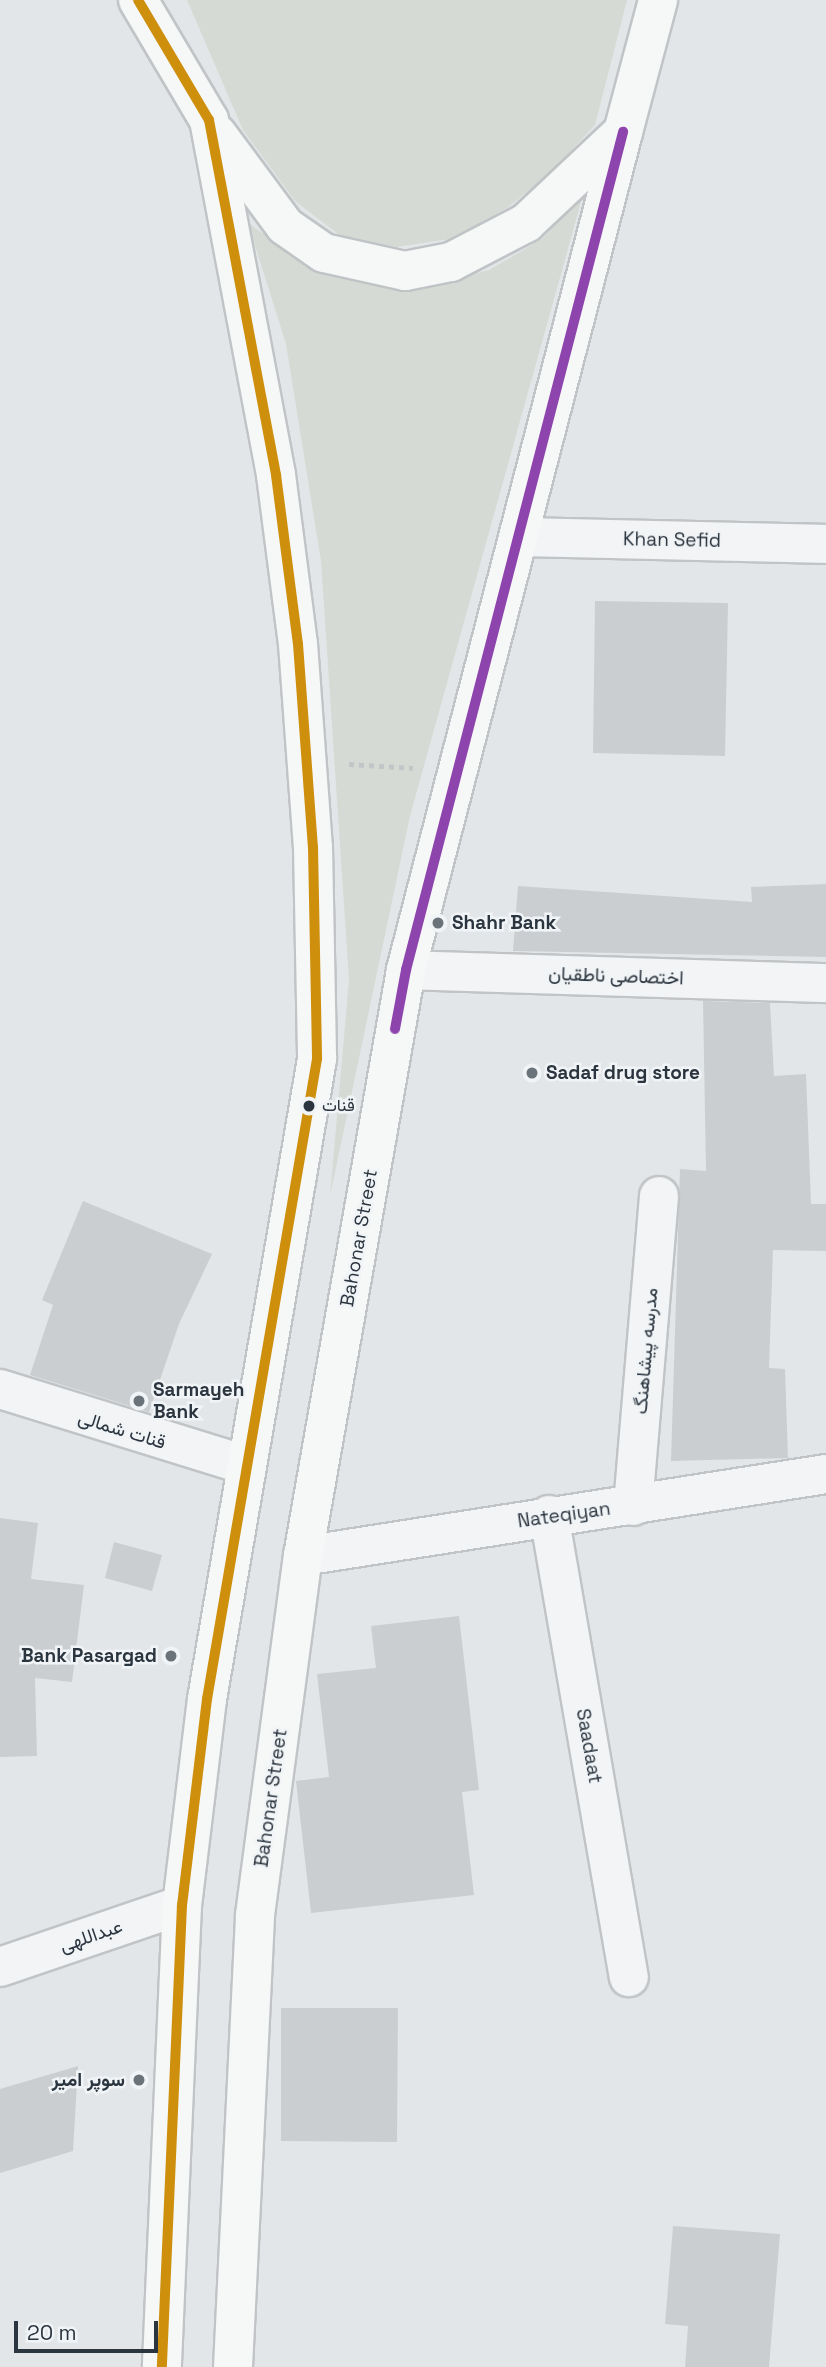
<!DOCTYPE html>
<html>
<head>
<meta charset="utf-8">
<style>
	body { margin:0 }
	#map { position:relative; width:826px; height:2367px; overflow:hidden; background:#e3e6e8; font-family:"Space Grotesk",Vazirmatn,sans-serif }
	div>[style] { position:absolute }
	.green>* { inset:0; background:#d5dbd4 }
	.building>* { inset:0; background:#cbced0 }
	.path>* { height:4.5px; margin-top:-2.25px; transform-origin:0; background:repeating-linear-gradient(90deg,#c3c6c8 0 5px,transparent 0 10px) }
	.roads { filter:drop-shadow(2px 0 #c1c4c6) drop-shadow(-2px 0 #c1c4c6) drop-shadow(0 2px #c1c4c6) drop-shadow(0 -2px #c1c4c6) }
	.minor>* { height:38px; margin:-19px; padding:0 19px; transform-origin:19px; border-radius:19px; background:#f2f4f5 }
	.major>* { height:38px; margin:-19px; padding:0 19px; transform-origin:19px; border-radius:19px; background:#f6f7f7 }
	.bus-1>* { height:10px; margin:-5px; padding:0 5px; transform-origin:5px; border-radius:5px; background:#ce8f0d }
	.bus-2>* { height:10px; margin:-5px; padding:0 5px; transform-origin:5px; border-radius:5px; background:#8e44ad }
	.dots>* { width:19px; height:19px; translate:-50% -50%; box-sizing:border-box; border:4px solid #f1f4f6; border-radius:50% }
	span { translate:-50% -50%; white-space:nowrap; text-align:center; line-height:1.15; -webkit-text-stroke:5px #f1f4f6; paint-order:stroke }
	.bus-label { font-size:17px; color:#2b353f }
	.left { translate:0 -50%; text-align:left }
	.street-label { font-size:19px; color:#2b353f }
	.poi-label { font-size:19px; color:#2b353f; font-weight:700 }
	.right { translate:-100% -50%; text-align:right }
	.scale { position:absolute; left:14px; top:2321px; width:144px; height:32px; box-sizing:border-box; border:4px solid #2b353f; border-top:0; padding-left:9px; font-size:21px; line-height:24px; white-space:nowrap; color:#2b353f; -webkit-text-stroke:5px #f1f4f6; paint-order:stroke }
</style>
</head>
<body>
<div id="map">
	<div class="green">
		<div style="clip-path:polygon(187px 0,627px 0,595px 125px,551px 172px,507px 208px,450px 239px,397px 247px,342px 237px,295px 201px,243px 130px)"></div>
		<div style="clip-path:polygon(583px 195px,410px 816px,330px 1196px,349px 980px,321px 561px,286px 344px,248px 223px,307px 264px,361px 281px,425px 287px,489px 270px,542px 239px)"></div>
	</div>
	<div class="building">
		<div style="clip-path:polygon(595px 601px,728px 603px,725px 756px,593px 753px)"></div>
		<div style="clip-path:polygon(826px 884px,826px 957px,513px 951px,518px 886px,752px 902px,751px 887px)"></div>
		<div style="clip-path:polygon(703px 1001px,770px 1003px,774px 1076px,806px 1074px,811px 1204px,826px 1204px,826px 1251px,773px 1250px,769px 1368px,785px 1369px,788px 1458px,671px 1461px,680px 1169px,706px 1171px)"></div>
		<div style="clip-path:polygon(83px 1201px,212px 1254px,179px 1324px,149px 1412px,30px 1375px,53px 1305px,42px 1300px)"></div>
		<div style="clip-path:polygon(0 1518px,38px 1523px,31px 1579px,84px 1585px,72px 1682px,35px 1678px,37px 1756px,0 1757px)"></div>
		<div style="clip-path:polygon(114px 1542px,162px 1555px,152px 1591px,105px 1578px)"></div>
		<div style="clip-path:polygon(459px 1616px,479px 1790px,462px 1792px,474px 1895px,311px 1913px,296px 1781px,329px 1777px,317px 1674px,376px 1668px,371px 1626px)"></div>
		<div style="clip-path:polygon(281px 2008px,398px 2008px,397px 2142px,281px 2141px)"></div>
		<div style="clip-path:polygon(78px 2066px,73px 2151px,0 2173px,0 2089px)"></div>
		<div style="clip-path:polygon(673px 2226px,780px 2234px,769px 2367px,685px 2367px,688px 2326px,665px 2324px)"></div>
	</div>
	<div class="path">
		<div style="left:349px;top:764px;width:64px;rotate:3.6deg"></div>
	</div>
	<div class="roads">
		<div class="minor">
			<div style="left:519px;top:537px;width:307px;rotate:1.3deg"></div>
			<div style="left:406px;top:970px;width:420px;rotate:1.8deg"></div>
			<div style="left:0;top:1389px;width:257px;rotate:17.2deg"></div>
			<div style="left:633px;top:1506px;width:311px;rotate:-85.2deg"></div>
			<div style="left:549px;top:1515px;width:469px;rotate:80.2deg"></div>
			<div style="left:303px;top:1556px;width:529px;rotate:-8.91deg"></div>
			<div style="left:0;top:1967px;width:192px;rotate:-18.8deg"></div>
		</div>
		<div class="major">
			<div style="left:138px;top:0;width:139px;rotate:59.4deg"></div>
			<div style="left:209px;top:120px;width:361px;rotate:79.3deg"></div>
			<div style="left:276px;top:475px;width:170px;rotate:82.6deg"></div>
			<div style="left:298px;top:644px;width:204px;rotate:85.8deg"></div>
			<div style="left:313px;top:847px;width:212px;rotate:88.9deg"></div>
			<div style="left:317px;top:1059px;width:649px;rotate:99.75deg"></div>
			<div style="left:207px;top:1699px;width:208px;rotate:96.9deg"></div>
			<div style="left:182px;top:1905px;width:462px;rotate:92.5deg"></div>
			<div style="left:217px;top:134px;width:114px;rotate:53.5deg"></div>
			<div style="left:285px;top:226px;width:47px;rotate:34.7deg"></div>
			<div style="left:324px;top:253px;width:83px;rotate:12.5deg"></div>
			<div style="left:405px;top:271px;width:47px;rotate:-11.1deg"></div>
			<div style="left:451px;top:262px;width:85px;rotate:-27.5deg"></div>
			<div style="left:526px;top:223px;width:133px;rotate:-43.2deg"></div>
			<div style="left:623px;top:132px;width:137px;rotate:-75.1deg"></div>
			<div style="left:233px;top:2367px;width:453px;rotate:-87.2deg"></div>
			<div style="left:255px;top:1915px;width:362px;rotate:-82.4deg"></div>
			<div style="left:303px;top:1556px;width:595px;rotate:-80.03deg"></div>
			<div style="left:406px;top:970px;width:866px;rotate:-75.48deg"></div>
		</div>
	</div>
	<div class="bus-1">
		<div style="left:138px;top:0;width:139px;rotate:59.4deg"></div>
		<div style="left:209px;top:120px;width:361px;rotate:79.3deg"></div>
		<div style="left:276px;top:475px;width:170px;rotate:82.6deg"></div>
		<div style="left:298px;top:644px;width:204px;rotate:85.8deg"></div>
		<div style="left:313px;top:847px;width:212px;rotate:88.9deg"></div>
		<div style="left:317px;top:1059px;width:649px;rotate:99.75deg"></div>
		<div style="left:207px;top:1699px;width:208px;rotate:96.9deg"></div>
		<div style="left:182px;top:1905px;width:462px;rotate:92.5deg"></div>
	</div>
	<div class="bus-2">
		<div style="left:395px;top:1029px;width:60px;rotate:-79.4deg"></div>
		<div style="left:406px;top:970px;width:866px;rotate:-75.48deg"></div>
	</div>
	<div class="dots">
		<div style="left:438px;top:923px;background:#6b737a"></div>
		<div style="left:532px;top:1073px;background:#6b737a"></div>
		<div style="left:309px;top:1106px;background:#2b353f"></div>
		<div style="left:139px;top:1401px;background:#6b737a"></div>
		<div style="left:171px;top:1656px;background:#6b737a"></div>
		<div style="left:139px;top:2080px;background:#6b737a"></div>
	</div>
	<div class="bus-label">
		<span class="left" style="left:322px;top:1106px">قنات</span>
	</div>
	<div class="street-label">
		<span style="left:672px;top:540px;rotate:1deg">Khan Sefid</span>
		<span style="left:616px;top:976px;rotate:2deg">اختصاصی ناطقیان</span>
		<span style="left:359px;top:1238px;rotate:-80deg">Bahonar Street</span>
		<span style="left:646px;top:1351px;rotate:-85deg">مدرسه پیشاهنگ</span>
		<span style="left:122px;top:1430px;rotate:17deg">قنات شمالى</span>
		<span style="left:564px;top:1515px;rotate:-8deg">Nateqiyan</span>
		<span style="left:589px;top:1746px;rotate:80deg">Saadaat</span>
		<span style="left:271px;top:1798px;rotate:-82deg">Bahonar Street</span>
		<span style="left:91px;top:1936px;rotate:-19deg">عبداللهی</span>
	</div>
	<div class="poi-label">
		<span class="left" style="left:452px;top:923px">Shahr Bank</span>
		<span class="left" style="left:546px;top:1073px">Sadaf drug store</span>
		<span class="left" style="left:153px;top:1401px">Sarmayeh<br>Bank</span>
		<span class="right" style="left:157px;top:1656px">Bank Pasargad</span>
		<span class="right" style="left:125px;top:2080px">سوپر امیر</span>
	</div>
	<div class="scale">20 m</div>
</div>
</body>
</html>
